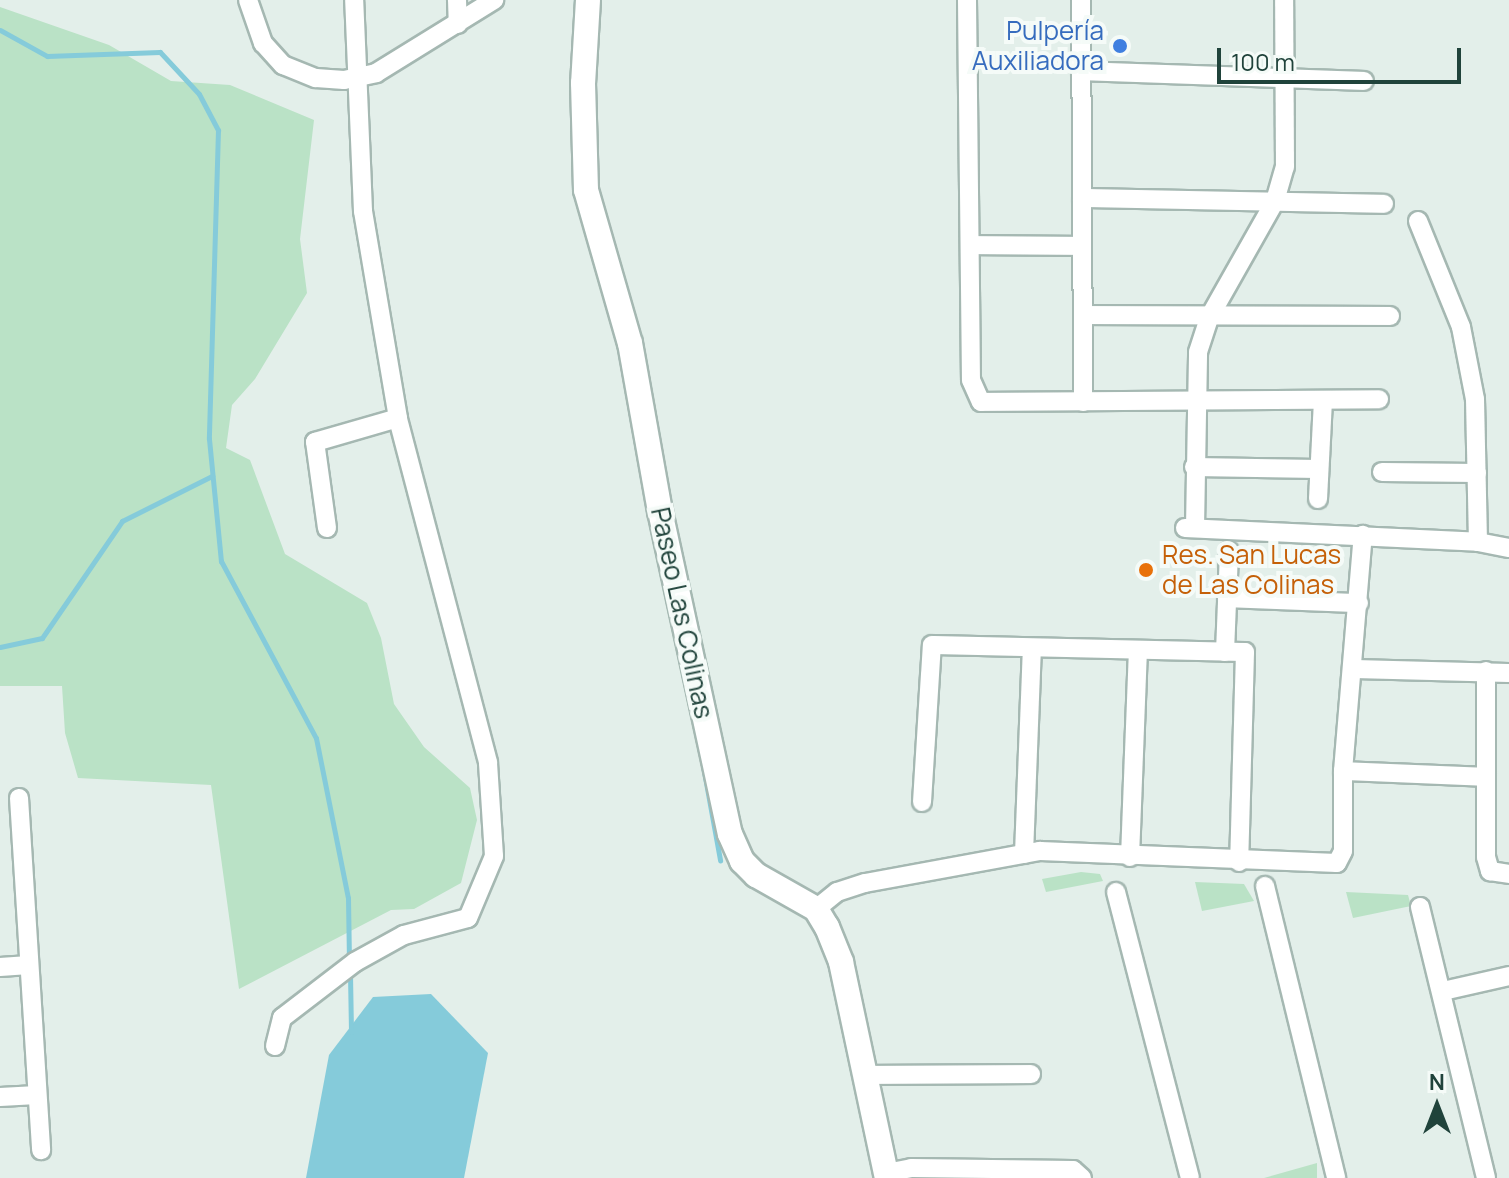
<!DOCTYPE html>
<html>
<head>
<meta charset="utf-8">
<style>
	body { margin:0 }
	#map { position:relative; width:1509px; height:1178px; overflow:hidden; background:#e3efea; font-family:Manrope,sans-serif }
	div>[style] { position:absolute }
	.green>* { inset:0; background:#bae2c6 }
	.water>* { inset:0; background:#85cbda }
	.stream>* { height:5px; margin:-2.5px; padding:0 2.5px; transform-origin:2.5px; border-radius:2.5px; background:#85cbda }
	.roads { filter:drop-shadow(2px 0 #a5b8b2) drop-shadow(-2px 0 #a5b8b2) drop-shadow(0 2px #a5b8b2) drop-shadow(0 -2px #a5b8b2) }
	.street>* { height:18px; margin:-9px; padding:0 9px; transform-origin:9px; border-radius:9px; background:#fff }
	.secondary>* { height:24px; margin:-12px; padding:0 12px; transform-origin:12px; border-radius:12px; background:#fff }
	.dots>* { width:22px; height:22px; translate:-50% -50%; box-sizing:border-box; border:4px solid #f5fbf8; border-radius:50% }
	span { translate:-50% -50%; white-space:nowrap; text-align:center; line-height:1.15; -webkit-text-stroke:8px #f5fbf8; paint-order:stroke }
	.shop-label { font-size:26px; color:#366cbe }
	.right { translate:-100% -50%; text-align:right }
	.food-label { font-size:26px; color:#c56008 }
	.left { translate:0 -50%; text-align:left }
	.street-label { font-size:26px; color:#20433b }
	.north { position:absolute; left:1397px; top:1066px; width:80px; height:80px; -webkit-text-stroke:6px #f5fbf8; paint-order:stroke; rotate:0deg; font-size:22px; font-weight:700; line-height:32px; text-align:center; color:#20433b }
	.north::after { content:''; display:block; margin:auto; width:28px; height:36px; background:#20433b; clip-path:polygon(50% 0,100% 100%,50% 72%,0 100%) }
	.scale { position:absolute; left:1217px; top:48px; width:244px; height:36px; box-sizing:border-box; border:4px solid #20433b; border-top:0; padding-left:10px; font-size:24px; line-height:28px; white-space:nowrap; color:#20433b; -webkit-text-stroke:6px #f5fbf8; paint-order:stroke }
</style>
</head>
<body>
<div id="map">
	<div class="green">
		<div style="clip-path:polygon(0 7px,109px 45px,171px 81px,230px 85px,314px 120px,300px 239px,307px 293px,255px 379px,232px 405px,226px 448px,250px 460px,285px 554px,367px 603px,381px 638px,394px 704px,424px 747px,470px 788px,477px 820px,461px 883px,414px 909px,391px 910px,239px 989px,211px 785px,78px 778px,65px 733px,62px 686px,0 686px)"></div>
		<div style="clip-path:polygon(1081px 872px,1100px 874px,1103px 881px,1046px 892px,1042px 879px)"></div>
		<div style="clip-path:polygon(1195px 882px,1244px 884px,1254px 901px,1202px 911px)"></div>
		<div style="clip-path:polygon(1346px 892px,1408px 895px,1411px 906px,1353px 918px)"></div>
		<div style="clip-path:polygon(1317px 1163px,1317px 1178px,1264px 1178px)"></div>
	</div>
	<div class="water">
		<div style="clip-path:polygon(431px 994px,488px 1053px,464px 1178px,306px 1178px,329px 1055px,373px 997px)"></div>
	</div>
	<div class="stream">
		<div style="left:0;top:30px;width:54px;rotate:29deg"></div>
		<div style="left:47px;top:56px;width:113px;rotate:-2deg"></div>
		<div style="left:160px;top:52px;width:57px;rotate:47.1deg"></div>
		<div style="left:199px;top:94px;width:41px;rotate:62.2deg"></div>
		<div style="left:218px;top:130px;width:309px;rotate:91.7deg"></div>
		<div style="left:209px;top:439px;width:123px;rotate:84.4deg"></div>
		<div style="left:221px;top:561px;width:201px;rotate:61.8deg"></div>
		<div style="left:316px;top:738px;width:163px;rotate:78.7deg"></div>
		<div style="left:348px;top:898px;width:62px;rotate:89.1deg"></div>
		<div style="left:573px;top:139px;width:139px;rotate:-88.8deg"></div>
		<div style="left:584px;top:224px;width:98px;rotate:74deg"></div>
		<div style="left:0;top:647px;width:43px;rotate:-12.1deg"></div>
		<div style="left:42px;top:638px;width:142px;rotate:-55.6deg"></div>
		<div style="left:122px;top:521px;width:101px;rotate:-26.6deg"></div>
		<div style="left:703px;top:766px;width:96px;rotate:79.7deg"></div>
		<div style="left:350px;top:974px;width:58px;rotate:89deg"></div>
	</div>
	<div class="roads">
		<div class="street">
			<div style="left:248px;top:0;width:46px;rotate:70.8deg"></div>
			<div style="left:263px;top:43px;width:30px;rotate:48deg"></div>
			<div style="left:283px;top:65px;width:35px;rotate:22deg"></div>
			<div style="left:316px;top:78px;width:28px;rotate:4deg"></div>
			<div style="left:344px;top:80px;width:33px;rotate:-12deg"></div>
			<div style="left:376px;top:73px;width:139px;rotate:-31.7deg"></div>
			<div style="left:457px;top:0;width:24px;rotate:88deg"></div>
			<div style="left:967px;top:0;width:380px;rotate:89.4deg"></div>
			<div style="left:971px;top:380px;width:24px;rotate:66deg"></div>
			<div style="left:981px;top:402px;width:398px;rotate:-0.4deg"></div>
			<div style="left:1081px;top:0;width:402px;rotate:89.7deg"></div>
			<div style="left:1081px;top:71px;width:283px;rotate:2deg"></div>
			<div style="left:1082px;top:198px;width:302px;rotate:1.1deg"></div>
			<div style="left:1418px;top:221px;width:114px;rotate:67.9deg"></div>
			<div style="left:1461px;top:327px;width:73px;rotate:79deg"></div>
			<div style="left:1475px;top:399px;width:143px;rotate:88.8deg"></div>
			<div style="left:970px;top:245px;width:112px;rotate:0.5deg"></div>
			<div style="left:1083px;top:315px;width:307px;rotate:0.2deg"></div>
			<div style="left:1194px;top:467px;width:124px;rotate:0.9deg"></div>
			<div style="left:1382px;top:472px;width:95px;rotate:0.6deg"></div>
			<div style="left:1318px;top:499px;width:99px;rotate:-87.1deg"></div>
			<div style="left:327px;top:528px;width:87px;rotate:-97.9deg"></div>
			<div style="left:315px;top:442px;width:86px;rotate:-16.1deg"></div>
			<div style="left:1185px;top:528px;width:293px;rotate:2.7deg"></div>
			<div style="left:1478px;top:542px;width:32px;rotate:11deg"></div>
			<div style="left:1195px;top:528px;width:176px;rotate:-89deg"></div>
			<div style="left:1198px;top:352px;width:38px;rotate:-72deg"></div>
			<div style="left:1210px;top:316px;width:132px;rotate:-60.5deg"></div>
			<div style="left:1275px;top:201px;width:35px;rotate:-74deg"></div>
			<div style="left:1285px;top:167px;width:167px;rotate:-90.3deg"></div>
			<div style="left:1227px;top:598px;width:132px;rotate:2.2deg"></div>
			<div style="left:1225px;top:652px;width:101px;rotate:-87.7deg"></div>
			<div style="left:1354px;top:669px;width:155px;rotate:1.5deg"></div>
			<div style="left:1486px;top:671px;width:186px;rotate:90deg"></div>
			<div style="left:1486px;top:857px;width:15px;rotate:74deg"></div>
			<div style="left:1490px;top:871px;width:19px;rotate:9deg"></div>
			<div style="left:1343px;top:771px;width:143px;rotate:2.4deg"></div>
			<div style="left:19px;top:798px;width:353px;rotate:86.4deg"></div>
			<div style="left:922px;top:802px;width:157px;rotate:-86.4deg"></div>
			<div style="left:932px;top:645px;width:313px;rotate:1.3deg"></div>
			<div style="left:1245px;top:652px;width:210px;rotate:91.6deg"></div>
			<div style="left:1024px;top:854px;width:206px;rotate:-87.8deg"></div>
			<div style="left:1130px;top:857px;width:207px;rotate:-87.8deg"></div>
			<div style="left:1265px;top:886px;width:301px;rotate:76.3deg"></div>
			<div style="left:1116px;top:892px;width:295px;rotate:75.5deg"></div>
			<div style="left:1420px;top:907px;width:279px;rotate:76.3deg"></div>
			<div style="left:816px;top:909px;width:27px;rotate:-39deg"></div>
			<div style="left:837px;top:892px;width:29px;rotate:-18deg"></div>
			<div style="left:865px;top:883px;width:178px;rotate:-10.4deg"></div>
			<div style="left:1040px;top:851px;width:297px;rotate:2.3deg"></div>
			<div style="left:1337px;top:863px;width:13px;rotate:-63deg"></div>
			<div style="left:1343px;top:851px;width:80px;rotate:-90deg"></div>
			<div style="left:1343px;top:771px;width:237px;rotate:-85.2deg"></div>
			<div style="left:0;top:967px;width:29px;rotate:-4deg"></div>
			<div style="left:1443px;top:991px;width:68px;rotate:-12.8deg"></div>
			<div style="left:275px;top:1046px;width:29px;rotate:-76deg"></div>
			<div style="left:282px;top:1018px;width:92px;rotate:-37.5deg"></div>
			<div style="left:355px;top:962px;width:56px;rotate:-28.9deg"></div>
			<div style="left:404px;top:935px;width:66px;rotate:-14.9deg"></div>
			<div style="left:468px;top:918px;width:67px;rotate:-67.2deg"></div>
			<div style="left:494px;top:856px;width:94px;rotate:-93.7deg"></div>
			<div style="left:488px;top:762px;width:356px;rotate:-104.7deg"></div>
			<div style="left:398px;top:418px;width:210px;rotate:-99.6deg"></div>
			<div style="left:363px;top:211px;width:211px;rotate:-92.4deg"></div>
			<div style="left:866px;top:1075px;width:165px;rotate:-0.3deg"></div>
			<div style="left:0;top:1097px;width:37px;rotate:-3deg"></div>
			<div style="left:886px;top:1173px;width:25px;rotate:-11deg"></div>
			<div style="left:911px;top:1168px;width:162px;rotate:0.7deg"></div>
			<div style="left:1073px;top:1170px;width:12px;rotate:42deg"></div>
		</div>
		<div class="secondary">
			<div style="left:588px;top:0;width:83px;rotate:93.4deg"></div>
			<div style="left:583px;top:83px;width:107px;rotate:88.4deg"></div>
			<div style="left:586px;top:190px;width:159px;rotate:74deg"></div>
			<div style="left:630px;top:343px;width:171px;rotate:79.9deg"></div>
			<div style="left:660px;top:511px;width:330px;rotate:77.8deg"></div>
			<div style="left:730px;top:834px;width:30px;rotate:66deg"></div>
			<div style="left:742px;top:861px;width:20px;rotate:45deg"></div>
			<div style="left:756px;top:875px;width:69px;rotate:29.5deg"></div>
			<div style="left:816px;top:909px;width:21px;rotate:59deg"></div>
			<div style="left:827px;top:927px;width:38px;rotate:68deg"></div>
			<div style="left:841px;top:962px;width:221px;rotate:78deg"></div>
		</div>
	</div>
	<div class="dots">
		<div style="left:1120px;top:46px;background:#3f7fe0"></div>
		<div style="left:1146px;top:570px;background:#e8710a"></div>
	</div>
	<div class="shop-label">
		<span class="right" style="left:1104px;top:46px">Pulpería<br>Auxiliadora</span>
	</div>
	<div class="food-label">
		<span class="left" style="left:1162px;top:570px">Res. San Lucas<br>de Las Colinas</span>
	</div>
	<div class="street-label">
		<span style="left:682px;top:613px;rotate:78deg">Paseo Las Colinas</span>
	</div>
	<div class="north">N</div>
	<div class="scale">100 m</div>
</div>
</body>
</html>
